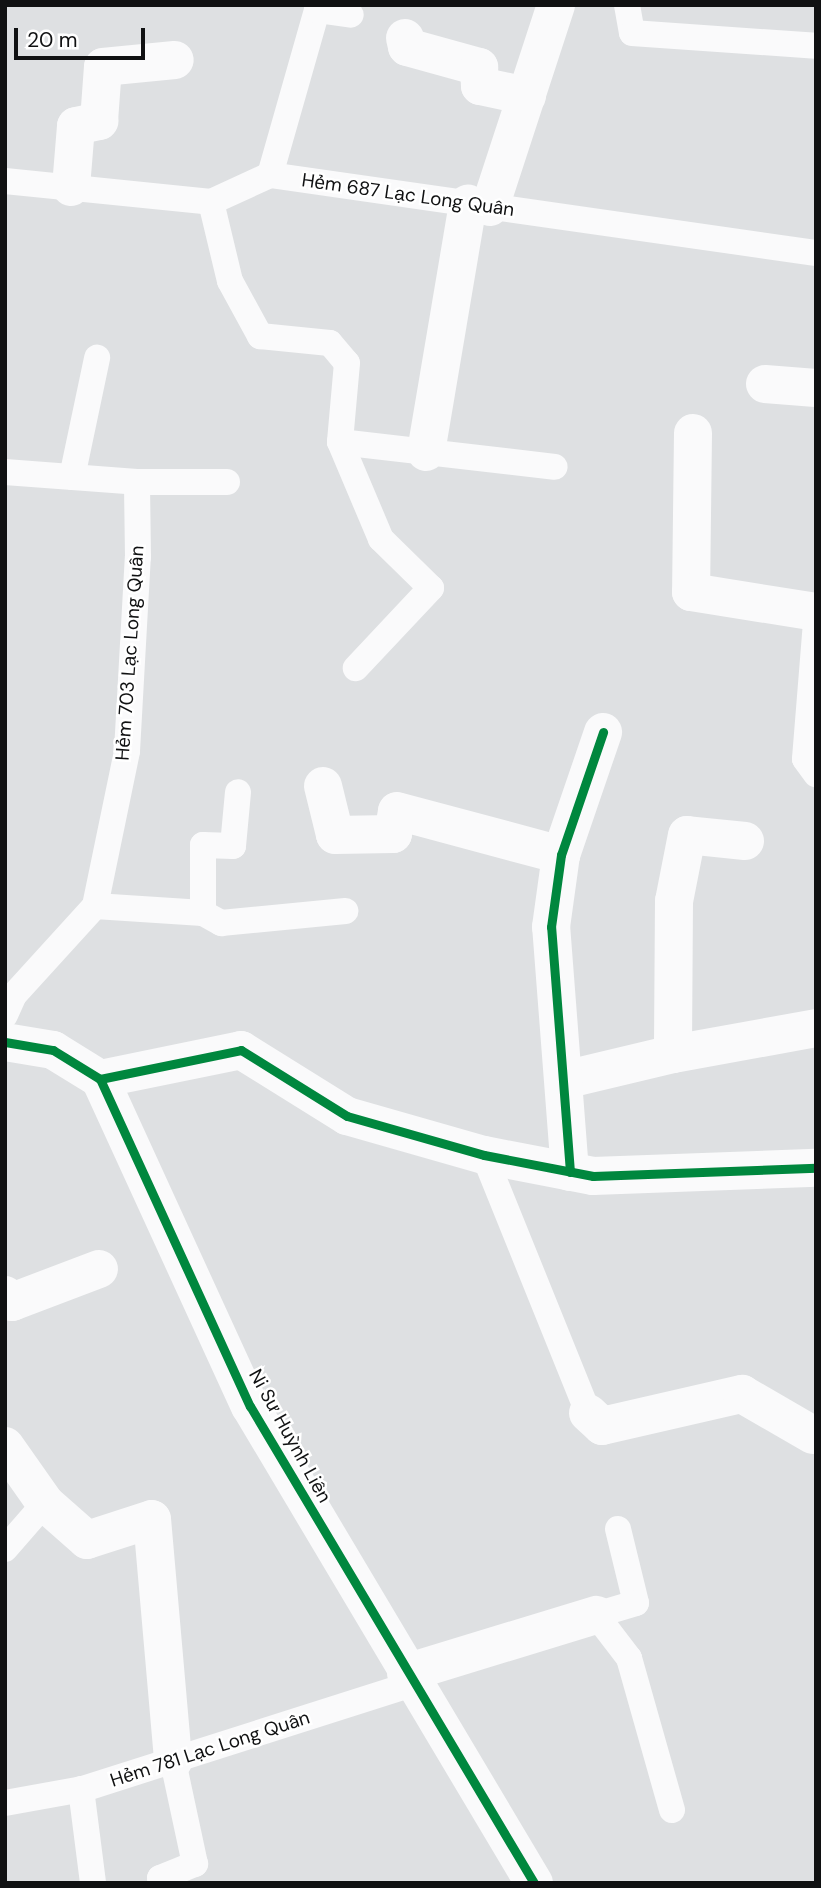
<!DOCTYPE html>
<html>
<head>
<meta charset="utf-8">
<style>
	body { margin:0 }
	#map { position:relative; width:821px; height:1888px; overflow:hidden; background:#dee0e2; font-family:"DM Sans",sans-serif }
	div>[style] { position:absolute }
	.service>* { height:26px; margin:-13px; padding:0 13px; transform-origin:13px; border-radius:13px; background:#fafafb }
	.minor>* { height:38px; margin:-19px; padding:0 19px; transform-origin:19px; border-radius:19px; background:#fafafb }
	.tertiary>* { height:38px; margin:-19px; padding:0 19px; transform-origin:19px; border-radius:19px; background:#fafafb }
	.cycleway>* { height:9px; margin:-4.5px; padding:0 4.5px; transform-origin:4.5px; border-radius:4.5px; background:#00873e }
	span { translate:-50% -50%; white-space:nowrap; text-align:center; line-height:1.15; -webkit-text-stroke:5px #fff; paint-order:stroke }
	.street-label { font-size:19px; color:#101112 }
	.frame { position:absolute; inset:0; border:7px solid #101112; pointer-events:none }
	.scale { position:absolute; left:14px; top:28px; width:131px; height:32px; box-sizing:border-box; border:4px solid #101112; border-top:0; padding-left:9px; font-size:21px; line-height:24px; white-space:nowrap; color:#101112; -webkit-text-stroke:5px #fff; paint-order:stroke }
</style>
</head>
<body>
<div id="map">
	<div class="service">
		<div style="left:627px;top:5px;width:28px;rotate:80deg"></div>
		<div style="left:632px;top:33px;width:184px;rotate:4deg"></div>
		<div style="left:270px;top:175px;width:172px;rotate:-74.1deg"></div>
		<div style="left:317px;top:10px;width:34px;rotate:8deg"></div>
		<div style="left:5px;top:181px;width:207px;rotate:5.8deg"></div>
		<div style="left:211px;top:202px;width:65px;rotate:-24.6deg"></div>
		<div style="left:270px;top:175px;width:552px;rotate:8.13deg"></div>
		<div style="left:211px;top:202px;width:81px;rotate:76.5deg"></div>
		<div style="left:230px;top:281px;width:63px;rotate:61.4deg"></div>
		<div style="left:260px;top:336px;width:70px;rotate:5.7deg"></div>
		<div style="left:330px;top:343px;width:26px;rotate:50deg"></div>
		<div style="left:347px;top:363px;width:79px;rotate:95.1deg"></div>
		<div style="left:340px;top:442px;width:105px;rotate:67.1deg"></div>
		<div style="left:381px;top:539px;width:70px;rotate:44.4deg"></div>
		<div style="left:431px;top:588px;width:110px;rotate:133.2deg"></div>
		<div style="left:340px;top:442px;width:216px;rotate:6.6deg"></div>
		<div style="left:5px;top:472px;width:132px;rotate:4.3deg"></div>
		<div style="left:137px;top:482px;width:90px"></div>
		<div style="left:72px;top:477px;width:122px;rotate:-78.1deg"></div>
		<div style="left:816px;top:622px;width:137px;rotate:94.6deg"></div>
		<div style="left:805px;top:759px;width:19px;rotate:54deg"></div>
		<div style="left:95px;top:906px;width:158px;rotate:-78.3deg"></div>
		<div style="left:127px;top:751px;width:194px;rotate:-86.8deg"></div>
		<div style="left:138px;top:557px;width:75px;rotate:-90.8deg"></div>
		<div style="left:203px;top:913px;width:21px;rotate:29deg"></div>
		<div style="left:221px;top:923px;width:125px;rotate:-5.5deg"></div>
		<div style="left:5px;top:1015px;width:22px;rotate:-66deg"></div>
		<div style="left:14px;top:995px;width:120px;rotate:-47.7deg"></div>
		<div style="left:95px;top:906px;width:108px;rotate:3.7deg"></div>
		<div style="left:203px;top:913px;width:68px;rotate:-90deg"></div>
		<div style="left:203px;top:845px;width:30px;rotate:2deg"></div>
		<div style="left:233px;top:846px;width:54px;rotate:-84.7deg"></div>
		<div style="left:484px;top:1155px;width:278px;rotate:68deg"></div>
		<div style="left:618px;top:1529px;width:76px;rotate:76.3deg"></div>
		<div style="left:636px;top:1603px;width:42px;rotate:163.3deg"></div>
		<div style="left:596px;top:1615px;width:54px;rotate:52.5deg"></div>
		<div style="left:629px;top:1658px;width:158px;rotate:74.2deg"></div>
		<div style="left:5px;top:1549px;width:61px;rotate:-49deg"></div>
		<div style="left:81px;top:1789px;width:95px;rotate:82.7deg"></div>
		<div style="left:5px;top:1803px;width:79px;rotate:-10.2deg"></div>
		<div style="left:83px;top:1789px;width:346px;rotate:-17.7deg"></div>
		<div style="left:161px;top:1883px;width:5px;rotate:-101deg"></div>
		<div style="left:160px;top:1878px;width:38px;rotate:-22deg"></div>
		<div style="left:195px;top:1864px;width:105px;rotate:-102.1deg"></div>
	</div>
	<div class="minor">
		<div style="left:405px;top:38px;width:9px;rotate:77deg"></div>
		<div style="left:407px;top:47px;width:75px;rotate:15.5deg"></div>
		<div style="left:479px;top:67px;width:19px;rotate:87deg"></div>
		<div style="left:480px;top:86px;width:48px;rotate:12deg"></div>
		<div style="left:71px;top:187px;width:61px;rotate:-85.3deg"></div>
		<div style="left:76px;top:126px;width:24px;rotate:-12deg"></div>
		<div style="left:99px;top:121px;width:54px;rotate:-85.8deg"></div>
		<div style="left:103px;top:67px;width:72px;rotate:-5.6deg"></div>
		<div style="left:490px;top:207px;width:213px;rotate:-71.9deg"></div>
		<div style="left:765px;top:384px;width:51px;rotate:4.5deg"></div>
		<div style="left:693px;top:433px;width:159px;rotate:90.7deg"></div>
		<div style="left:691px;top:592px;width:127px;rotate:9.1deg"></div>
		<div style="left:426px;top:452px;width:252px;rotate:-80.4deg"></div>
		<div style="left:323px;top:786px;width:50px;rotate:76.2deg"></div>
		<div style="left:335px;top:835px;width:58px;rotate:-1deg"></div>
		<div style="left:393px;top:834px;width:23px;rotate:-80deg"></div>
		<div style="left:397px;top:811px;width:170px;rotate:15deg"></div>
		<div style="left:745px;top:841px;width:58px;rotate:-174.1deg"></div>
		<div style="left:687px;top:835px;width:67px;rotate:101.1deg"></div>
		<div style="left:674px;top:901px;width:153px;rotate:90.4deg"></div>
		<div style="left:673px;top:1054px;width:145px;rotate:-10.3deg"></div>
		<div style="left:100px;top:1079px;width:144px;rotate:-11.6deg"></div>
		<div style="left:241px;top:1050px;width:125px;rotate:31.9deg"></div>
		<div style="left:347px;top:1116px;width:142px;rotate:15.9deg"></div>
		<div style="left:484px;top:1155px;width:111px;rotate:10.9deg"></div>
		<div style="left:593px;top:1176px;width:223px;rotate:-2.1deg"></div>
		<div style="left:564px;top:1080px;width:112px;rotate:-13.4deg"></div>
		<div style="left:570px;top:1172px;width:246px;rotate:-94.4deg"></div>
		<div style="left:551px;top:927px;width:73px;rotate:-82.1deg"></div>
		<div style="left:561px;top:855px;width:130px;rotate:-71.1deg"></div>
		<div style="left:5px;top:1295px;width:10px;rotate:45deg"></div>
		<div style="left:12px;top:1302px;width:93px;rotate:-20.8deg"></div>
		<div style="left:588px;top:1413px;width:19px;rotate:43deg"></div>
		<div style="left:602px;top:1426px;width:144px;rotate:-12.9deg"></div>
		<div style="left:742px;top:1394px;width:82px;rotate:30deg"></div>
		<div style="left:5px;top:1446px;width:70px;rotate:54.9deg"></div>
		<div style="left:45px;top:1503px;width:56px;rotate:41.4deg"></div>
		<div style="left:87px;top:1540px;width:68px;rotate:-17.9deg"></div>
		<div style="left:152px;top:1519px;width:243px;rotate:85deg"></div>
		<div style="left:406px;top:1673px;width:199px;rotate:-17deg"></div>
	</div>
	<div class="tertiary">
		<div style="left:5px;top:1042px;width:49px;rotate:9.5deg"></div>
		<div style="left:53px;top:1050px;width:55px;rotate:31.7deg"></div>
		<div style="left:100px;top:1079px;width:360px;rotate:65.4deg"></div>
		<div style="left:250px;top:1406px;width:555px;rotate:59.23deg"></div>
	</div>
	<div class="cycleway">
		<div style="left:5px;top:1042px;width:49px;rotate:9.5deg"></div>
		<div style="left:53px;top:1050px;width:55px;rotate:31.7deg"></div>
		<div style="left:100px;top:1079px;width:360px;rotate:65.4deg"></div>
		<div style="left:250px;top:1406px;width:555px;rotate:59.23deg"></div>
		<div style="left:100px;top:1079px;width:144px;rotate:-11.6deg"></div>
		<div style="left:241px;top:1050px;width:125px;rotate:31.9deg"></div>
		<div style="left:347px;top:1116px;width:142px;rotate:15.9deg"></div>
		<div style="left:484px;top:1155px;width:111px;rotate:10.9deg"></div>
		<div style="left:593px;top:1176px;width:223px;rotate:-2.1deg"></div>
		<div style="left:570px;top:1172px;width:246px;rotate:-94.4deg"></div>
		<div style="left:551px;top:927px;width:73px;rotate:-82.1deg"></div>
		<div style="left:561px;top:855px;width:130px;rotate:-71.1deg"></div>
	</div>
	<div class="street-label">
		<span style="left:408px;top:195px;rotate:8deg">Hẻm 687 Lạc Long Quân</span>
		<span style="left:130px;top:653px;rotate:-86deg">Hẻm 703 Lạc Long Quân</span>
		<span style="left:290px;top:1436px;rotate:61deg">Ni Sư Huỳnh Liên</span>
		<span style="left:210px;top:1749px;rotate:-18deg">Hẻm 781 Lạc Long Quân</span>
	</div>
	<div class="frame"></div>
	<div class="scale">20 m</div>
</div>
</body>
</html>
